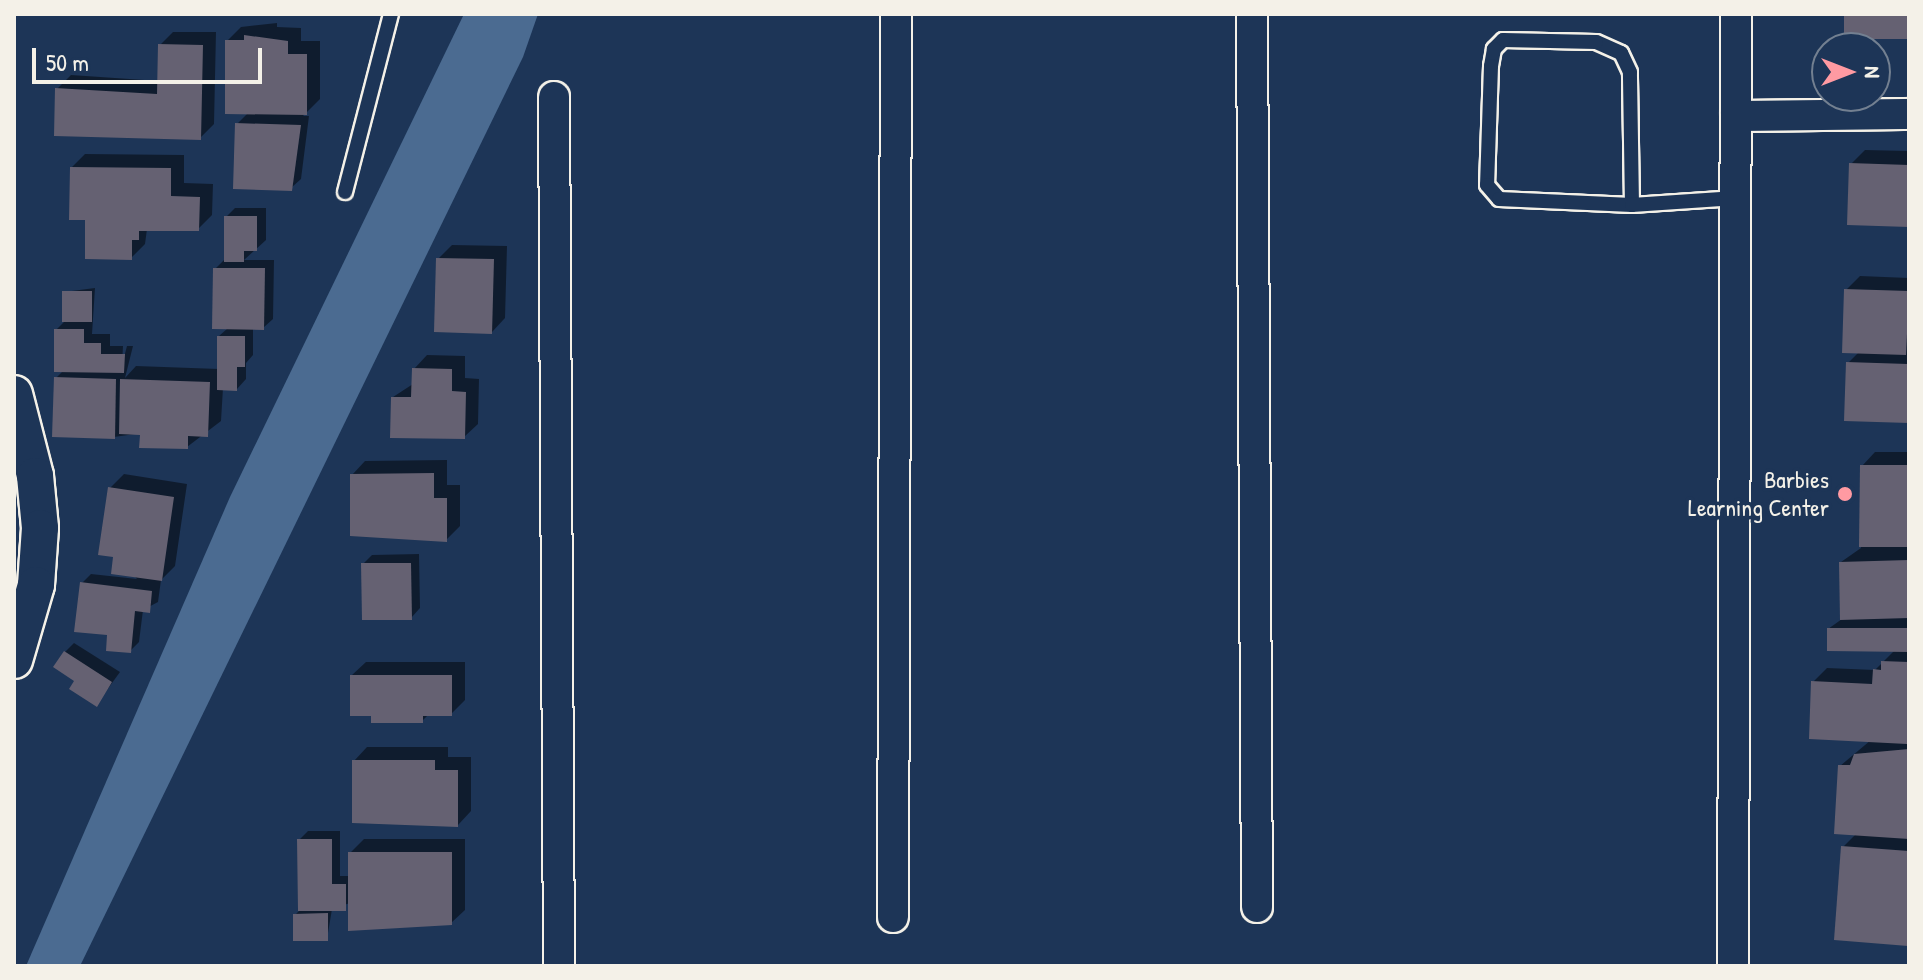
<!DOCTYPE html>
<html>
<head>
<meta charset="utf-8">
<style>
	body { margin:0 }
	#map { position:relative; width:1923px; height:980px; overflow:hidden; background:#1d3557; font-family:"Patrick Hand",sans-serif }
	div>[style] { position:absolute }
	.water>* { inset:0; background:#4b6b91 }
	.shadow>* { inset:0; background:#0007 }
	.building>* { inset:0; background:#656172 }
	.roads { filter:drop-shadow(2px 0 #f4f1e8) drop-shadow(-2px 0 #f4f1e8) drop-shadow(0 2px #f4f1e8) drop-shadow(0 -2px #f4f1e8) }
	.service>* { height:14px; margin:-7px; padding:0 7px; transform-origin:7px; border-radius:7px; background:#1d3557 }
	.minor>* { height:30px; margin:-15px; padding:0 15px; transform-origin:15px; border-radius:15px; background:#1d3557 }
	.tertiary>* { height:36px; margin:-18px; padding:0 18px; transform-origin:18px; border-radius:18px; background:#1d3557 }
	.dots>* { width:22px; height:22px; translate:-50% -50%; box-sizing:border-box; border:4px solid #1d3557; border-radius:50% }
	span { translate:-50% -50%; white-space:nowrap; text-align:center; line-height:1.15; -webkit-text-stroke:7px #1d3557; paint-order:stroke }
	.poi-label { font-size:24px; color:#f4f1e8 }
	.right { translate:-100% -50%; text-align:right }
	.frame { position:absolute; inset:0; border:16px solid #f4f1e8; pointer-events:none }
	.north { position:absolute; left:1811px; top:32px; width:80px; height:80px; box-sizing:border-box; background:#1d3557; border:2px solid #738091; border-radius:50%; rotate:90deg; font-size:22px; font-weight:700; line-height:32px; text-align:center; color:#f4f1e8 }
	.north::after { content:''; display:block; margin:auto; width:28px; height:36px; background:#ff9aa2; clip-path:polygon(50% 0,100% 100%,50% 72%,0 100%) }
	.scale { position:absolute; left:32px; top:48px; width:230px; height:36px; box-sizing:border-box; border:4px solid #f4f1e8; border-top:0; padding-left:10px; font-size:24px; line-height:28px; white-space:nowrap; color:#f4f1e8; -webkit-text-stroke:6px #1d3557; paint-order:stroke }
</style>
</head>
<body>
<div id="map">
	<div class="water">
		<div style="clip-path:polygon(464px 14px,538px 14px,523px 57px,80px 966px,26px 966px,230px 497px)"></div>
	</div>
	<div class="shadow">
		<div style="clip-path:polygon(277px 23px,277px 27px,301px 28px,301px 41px,320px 41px,320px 99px,303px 116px,309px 116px,301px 179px,291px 188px,237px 124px,249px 112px,227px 41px,241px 27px)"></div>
		<div style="clip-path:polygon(173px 32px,216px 32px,214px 124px,200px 138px,57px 89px,71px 75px,159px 81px,160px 45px)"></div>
		<div style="clip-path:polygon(1865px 150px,1909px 151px,1909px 225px,1851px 164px)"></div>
		<div style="clip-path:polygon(85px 154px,184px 155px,184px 183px,213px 184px,212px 215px,198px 229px,147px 229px,145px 244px,131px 258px,72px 167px)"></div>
		<div style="clip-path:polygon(235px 208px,266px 208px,266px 240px,244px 260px,274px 260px,273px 319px,263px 328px,253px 328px,253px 355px,246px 363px,246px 379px,237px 389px,223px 388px,221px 421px,187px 447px,142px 433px,114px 437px,56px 378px,64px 370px,56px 330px,64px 322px,64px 292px,95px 288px,92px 334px,110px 334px,110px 346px,123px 346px,122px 365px,127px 346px,133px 346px,125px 378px,136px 366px,219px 369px,219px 336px,228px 328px,215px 269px,224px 260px,226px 217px)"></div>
		<div style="clip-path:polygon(452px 245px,507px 246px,505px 318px,492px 332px,438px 259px)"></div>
		<div style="clip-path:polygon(1860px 276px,1909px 278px,1909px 421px,1846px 419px,1848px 363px,1859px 352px,1846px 290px)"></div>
		<div style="clip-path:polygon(427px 355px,465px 356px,465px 378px,479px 379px,478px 424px,464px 437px,393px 397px,413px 384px,414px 369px)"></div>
		<div style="clip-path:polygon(1875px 452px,1909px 452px,1907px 944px,1843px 847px,1856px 834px,1840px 766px,1871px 740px,1813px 682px,1827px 668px,1875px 670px,1895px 650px,1828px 629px,1842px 619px,1841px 562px,1861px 548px,1862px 466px)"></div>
		<div style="clip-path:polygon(447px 460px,447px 485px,460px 485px,460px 526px,446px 540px,352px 475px,365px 461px)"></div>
		<div style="clip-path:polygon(124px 474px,187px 484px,175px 566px,161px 580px,158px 602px,143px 610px,139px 642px,130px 651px,109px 634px,82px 583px,91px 574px,137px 579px,116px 556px,110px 488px)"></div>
		<div style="clip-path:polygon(419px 554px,420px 608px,411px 618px,363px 564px,372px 555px)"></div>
		<div style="clip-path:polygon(74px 643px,120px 672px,96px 705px,77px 680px,65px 652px)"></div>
		<div style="clip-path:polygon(366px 662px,465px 662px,465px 700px,451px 714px,429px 714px,422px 721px,373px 714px,352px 675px)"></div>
		<div style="clip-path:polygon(367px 747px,448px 747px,448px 757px,471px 757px,471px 811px,458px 825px,354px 761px)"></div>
		<div style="clip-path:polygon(308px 831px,340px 831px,340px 876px,350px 876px,350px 853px,364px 839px,465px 839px,465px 910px,451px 923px,350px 903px,332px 909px,327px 939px,295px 915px,300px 910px,299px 840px)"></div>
	</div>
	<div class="building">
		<div style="clip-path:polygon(1844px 14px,1909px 14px,1909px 39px,1844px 39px)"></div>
		<div style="clip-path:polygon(244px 35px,288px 41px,288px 54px,307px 54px,307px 115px,225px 114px,225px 40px,244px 40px)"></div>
		<div style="clip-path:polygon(158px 44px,203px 45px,201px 140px,54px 136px,55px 88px,157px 94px)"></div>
		<div style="clip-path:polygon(235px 123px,301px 125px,292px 191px,233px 189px)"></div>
		<div style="clip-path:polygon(1849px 163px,1909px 165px,1909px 227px,1847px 225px)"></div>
		<div style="clip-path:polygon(70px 167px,171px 168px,171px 196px,200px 197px,199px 231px,139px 231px,139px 240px,132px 240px,132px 260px,85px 259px,85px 220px,69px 220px)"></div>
		<div style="clip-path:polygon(224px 216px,257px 216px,257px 251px,244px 251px,244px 262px,224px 262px)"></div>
		<div style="clip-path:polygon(436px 258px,494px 259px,492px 334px,434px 332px)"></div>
		<div style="clip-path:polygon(213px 268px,265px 268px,264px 330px,212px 329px)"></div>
		<div style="clip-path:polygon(1844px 289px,1909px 291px,1906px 355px,1842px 353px)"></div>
		<div style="clip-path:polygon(62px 291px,92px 291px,92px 322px,62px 322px)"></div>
		<div style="clip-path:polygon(54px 329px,84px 329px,84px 343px,101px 343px,101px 354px,125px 354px,124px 373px,54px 372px)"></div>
		<div style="clip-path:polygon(217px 336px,245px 336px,245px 367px,237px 367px,237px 391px,217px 390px)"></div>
		<div style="clip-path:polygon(1846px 362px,1908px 364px,1909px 423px,1844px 421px)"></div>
		<div style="clip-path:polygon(412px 368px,452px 369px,452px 391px,466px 392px,465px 439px,390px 438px,391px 397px,411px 397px)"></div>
		<div style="clip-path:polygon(54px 377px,116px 379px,115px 439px,52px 437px)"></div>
		<div style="clip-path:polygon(120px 379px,210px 382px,208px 437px,188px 436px,188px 449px,139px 448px,140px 435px,119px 434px)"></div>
		<div style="clip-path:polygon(1860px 465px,1909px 465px,1909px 547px,1859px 547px)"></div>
		<div style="clip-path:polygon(434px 473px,434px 498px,447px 498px,447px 542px,350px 536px,350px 474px)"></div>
		<div style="clip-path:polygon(108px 487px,174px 497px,162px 581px,111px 574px,113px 557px,98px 555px)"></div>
		<div style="clip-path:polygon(1909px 560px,1909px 618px,1840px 620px,1839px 562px)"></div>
		<div style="clip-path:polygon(361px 563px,411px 563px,412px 620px,362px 620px)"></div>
		<div style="clip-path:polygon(80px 582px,152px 591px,150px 613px,135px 611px,131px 653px,106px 651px,107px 635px,74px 632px)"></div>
		<div style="clip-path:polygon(1827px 628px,1909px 628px,1909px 652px,1827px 651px)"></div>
		<div style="clip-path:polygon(64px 651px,112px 682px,97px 707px,69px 689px,74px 681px,53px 667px)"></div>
		<div style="clip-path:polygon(1881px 661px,1909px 662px,1907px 744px,1809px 739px,1811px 681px,1872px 684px,1873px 669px,1881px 670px)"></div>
		<div style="clip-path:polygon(350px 675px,452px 675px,452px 716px,423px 716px,423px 723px,371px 723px,371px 716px,350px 716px)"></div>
		<div style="clip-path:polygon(1909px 749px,1909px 839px,1834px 834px,1838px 765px,1850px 765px,1854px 754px)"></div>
		<div style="clip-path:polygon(352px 760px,435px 760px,435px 770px,458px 770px,458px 827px,352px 823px)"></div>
		<div style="clip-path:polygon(297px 839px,332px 839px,332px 884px,346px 884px,346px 911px,298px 911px)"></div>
		<div style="clip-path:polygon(1841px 846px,1909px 851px,1908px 946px,1834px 940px)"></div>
		<div style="clip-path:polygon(348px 852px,452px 852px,452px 925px,348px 931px)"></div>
		<div style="clip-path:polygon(328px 913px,328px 941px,293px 941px,293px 914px)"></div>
	</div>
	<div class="roads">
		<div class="service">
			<div style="left:345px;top:192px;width:184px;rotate:-75.5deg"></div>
			<div style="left:1632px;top:205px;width:133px;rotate:-90.9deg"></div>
			<div style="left:1630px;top:72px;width:21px;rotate:-115deg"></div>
			<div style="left:1621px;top:53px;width:27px;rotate:-156deg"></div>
			<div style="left:1596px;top:42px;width:93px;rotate:-178.8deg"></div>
			<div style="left:1503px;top:40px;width:13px;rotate:135deg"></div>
			<div style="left:1494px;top:49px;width:17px;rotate:100deg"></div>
			<div style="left:1491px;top:66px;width:119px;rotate:91.9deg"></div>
			<div style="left:1487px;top:185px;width:18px;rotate:49deg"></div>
			<div style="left:1499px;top:199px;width:133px;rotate:2.6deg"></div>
			<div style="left:1632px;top:205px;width:104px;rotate:-3.9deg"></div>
		</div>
		<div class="minor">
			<div style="left:1252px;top:14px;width:893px;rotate:89.68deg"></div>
			<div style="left:554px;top:97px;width:869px;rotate:89.67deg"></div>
			<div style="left:1736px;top:116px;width:173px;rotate:-0.7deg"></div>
			<div style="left:893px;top:917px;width:903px;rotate:-89.81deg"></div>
			<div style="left:1733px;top:966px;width:952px;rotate:-89.82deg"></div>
		</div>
		<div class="tertiary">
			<div style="left:14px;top:394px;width:85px;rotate:75.6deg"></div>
			<div style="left:35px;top:476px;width:52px;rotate:84.5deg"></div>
			<div style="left:40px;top:528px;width:57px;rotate:94deg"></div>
			<div style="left:36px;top:585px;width:78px;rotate:106.3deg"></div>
		</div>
	</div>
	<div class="dots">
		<div style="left:1845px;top:494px;background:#ff9aa2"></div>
	</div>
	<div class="poi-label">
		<span class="right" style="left:1829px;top:494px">Barbies<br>Learning Center</span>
	</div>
	<div class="frame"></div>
	<div class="north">N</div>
	<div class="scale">50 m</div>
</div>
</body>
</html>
